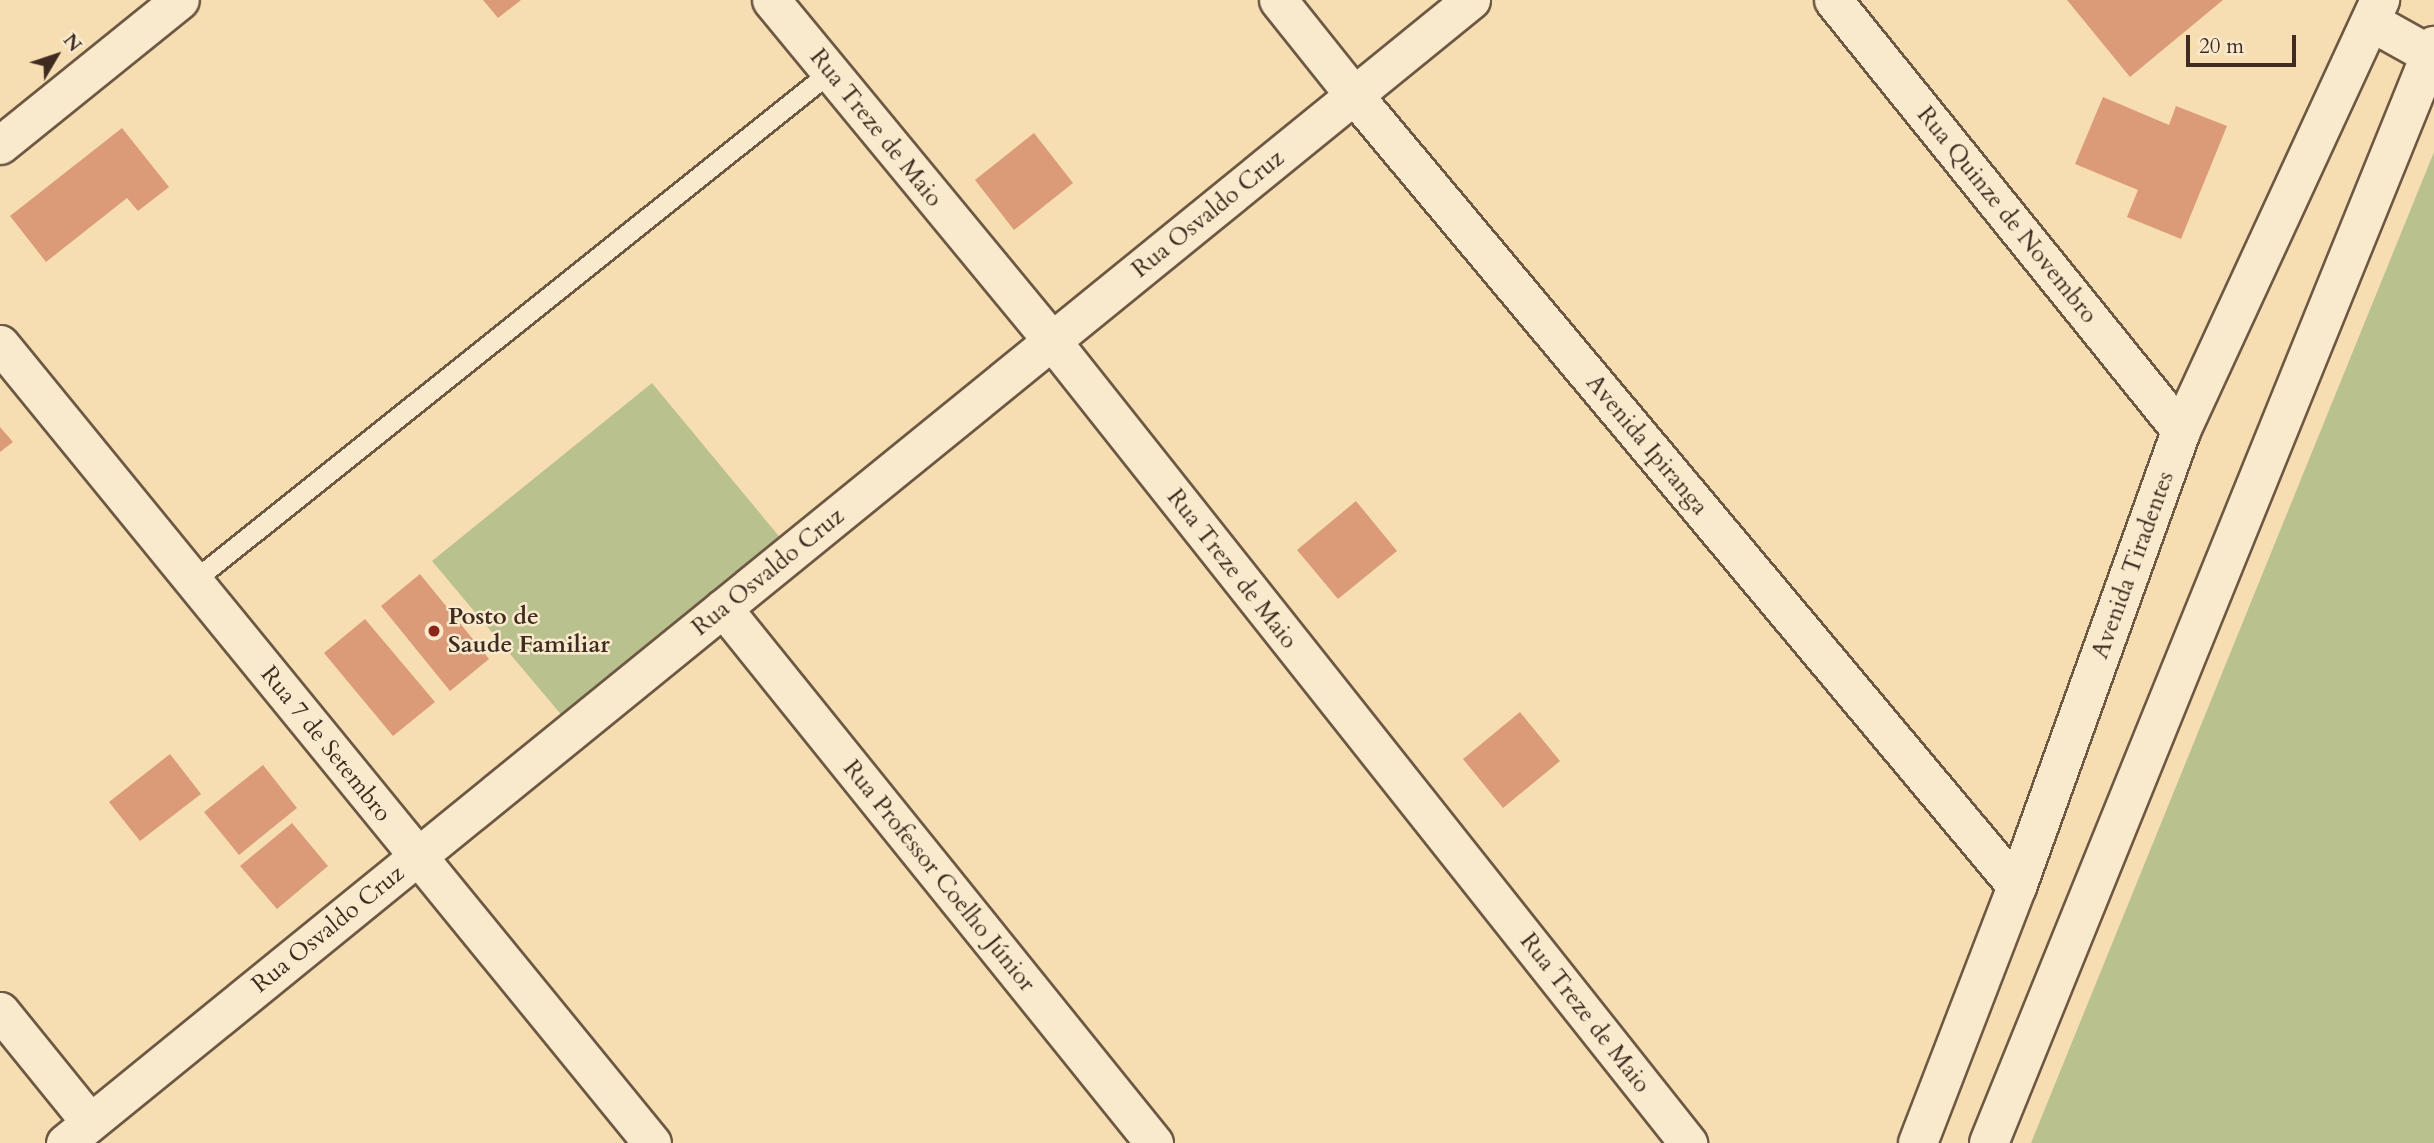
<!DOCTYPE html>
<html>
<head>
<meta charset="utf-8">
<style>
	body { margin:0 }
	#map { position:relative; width:2434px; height:1143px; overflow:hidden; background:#f7deb2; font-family:Cardo,serif }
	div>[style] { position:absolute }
	.green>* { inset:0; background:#b9c28f }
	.building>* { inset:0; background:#db9b78 }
	.roads { filter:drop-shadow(2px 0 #6d5844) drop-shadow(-2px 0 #6d5844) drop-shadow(0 2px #6d5844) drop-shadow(0 -2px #6d5844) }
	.service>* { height:19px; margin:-9.5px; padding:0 9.5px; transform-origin:9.5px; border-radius:9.5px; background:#faeacd }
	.minor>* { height:37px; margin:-18.5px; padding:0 18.5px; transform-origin:18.5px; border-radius:18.5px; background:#faeacd }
	.tertiary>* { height:38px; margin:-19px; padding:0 19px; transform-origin:19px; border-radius:19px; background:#faeacd }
	.dots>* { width:19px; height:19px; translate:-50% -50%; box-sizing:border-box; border:4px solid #faeacd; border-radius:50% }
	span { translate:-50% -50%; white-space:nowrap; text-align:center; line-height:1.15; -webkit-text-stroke:5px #faeacd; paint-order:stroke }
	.street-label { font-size:24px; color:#3f2b20 }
	.poi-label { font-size:24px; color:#3f2b20; font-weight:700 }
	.left { translate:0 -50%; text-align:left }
	.north { position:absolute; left:21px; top:21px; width:70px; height:70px; -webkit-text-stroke:5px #faeacd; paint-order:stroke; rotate:51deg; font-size:19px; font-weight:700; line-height:28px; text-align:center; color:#3f2b20 }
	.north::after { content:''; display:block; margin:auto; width:24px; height:32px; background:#3f2b20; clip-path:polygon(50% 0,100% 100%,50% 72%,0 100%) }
	.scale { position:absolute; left:2186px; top:35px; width:110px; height:32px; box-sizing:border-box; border:4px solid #3f2b20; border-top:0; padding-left:9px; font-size:21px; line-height:24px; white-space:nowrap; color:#3f2b20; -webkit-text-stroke:5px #faeacd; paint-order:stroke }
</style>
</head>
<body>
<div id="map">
	<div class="green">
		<div style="clip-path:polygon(2434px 152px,2434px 1143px,2031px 1143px)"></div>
		<div style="clip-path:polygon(652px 383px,783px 541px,569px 724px,432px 561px)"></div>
	</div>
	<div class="building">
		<div style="clip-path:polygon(483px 0,521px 0,498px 18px)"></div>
		<div style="clip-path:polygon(2067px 0,2223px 0,2130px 77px)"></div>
		<div style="clip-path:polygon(2103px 97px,2169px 125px,2176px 106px,2227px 126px,2181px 239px,2127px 217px,2138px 190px,2075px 164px)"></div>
		<div style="clip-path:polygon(122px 128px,169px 187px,138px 211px,127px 198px,46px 262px,10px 216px)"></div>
		<div style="clip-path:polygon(1034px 133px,1073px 183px,1014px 230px,975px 180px)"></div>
		<div style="clip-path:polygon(0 427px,13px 442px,0 452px)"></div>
		<div style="clip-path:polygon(1356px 501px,1397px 551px,1338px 599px,1297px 550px)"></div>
		<div style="clip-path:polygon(420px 574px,489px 659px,450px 691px,381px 606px)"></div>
		<div style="clip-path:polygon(365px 619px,435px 702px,393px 736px,324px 653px)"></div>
		<div style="clip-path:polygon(1520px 712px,1560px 761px,1503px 808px,1463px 759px)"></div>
		<div style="clip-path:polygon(170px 754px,201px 794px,140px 841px,109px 802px)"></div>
		<div style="clip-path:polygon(263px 765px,297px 808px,239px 855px,204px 812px)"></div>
		<div style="clip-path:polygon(292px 823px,328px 866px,277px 909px,240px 866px)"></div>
	</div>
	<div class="roads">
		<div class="service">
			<div style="left:193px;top:581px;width:815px;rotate:-38.63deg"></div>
		</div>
		<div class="minor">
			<div style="left:771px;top:0;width:442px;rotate:50.5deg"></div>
			<div style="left:1052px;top:341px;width:1024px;rotate:51.58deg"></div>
			<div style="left:1278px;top:0;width:120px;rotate:51.4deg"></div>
			<div style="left:1353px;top:94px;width:1034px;rotate:50.06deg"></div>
			<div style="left:1833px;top:0;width:554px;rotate:51.08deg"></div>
			<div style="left:0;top:145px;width:231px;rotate:-38.9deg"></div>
			<div style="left:0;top:344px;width:1031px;rotate:50.78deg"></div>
			<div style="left:723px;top:608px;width:687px;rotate:51.14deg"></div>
			<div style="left:0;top:1011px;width:143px;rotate:51deg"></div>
			<div style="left:65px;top:1143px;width:1812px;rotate:-39.11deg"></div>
		</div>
		<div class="tertiary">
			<div style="left:2371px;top:22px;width:72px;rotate:29.1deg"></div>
			<div style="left:1918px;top:1143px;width:274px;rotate:-68.9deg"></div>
			<div style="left:2017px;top:887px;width:485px;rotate:-70.2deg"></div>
			<div style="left:2181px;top:431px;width:475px;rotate:-65.2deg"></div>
			<div style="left:1989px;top:1143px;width:1184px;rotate:-67.92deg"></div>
		</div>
	</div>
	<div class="dots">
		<div style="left:434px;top:631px;background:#8f2418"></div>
	</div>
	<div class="street-label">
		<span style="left:876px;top:128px;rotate:51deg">Rua Treze de Maio</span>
		<span style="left:1208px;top:214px;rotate:-39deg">Rua Osvaldo Cruz</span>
		<span style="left:2007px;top:215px;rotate:51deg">Rua Quinze de Novembro</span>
		<span style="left:1647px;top:445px;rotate:50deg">Avenida Ipiranga</span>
		<span style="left:2133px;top:565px;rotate:-70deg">Avenida Tiradentes</span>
		<span style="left:1232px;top:569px;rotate:52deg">Rua Treze de Maio</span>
		<span style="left:768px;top:572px;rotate:-39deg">Rua Osvaldo Cruz</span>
		<span style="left:326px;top:744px;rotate:51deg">Rua 7 de Setembro</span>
		<span style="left:939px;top:876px;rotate:51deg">Rua Professor Coelho Júnior</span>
		<span style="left:328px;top:929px;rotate:-39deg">Rua Osvaldo Cruz</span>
		<span style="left:1585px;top:1013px;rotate:52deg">Rua Treze de Maio</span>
	</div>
	<div class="poi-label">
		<span class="left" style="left:448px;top:631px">Posto de<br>Saude Familiar</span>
	</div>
	<div class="north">N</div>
	<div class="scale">20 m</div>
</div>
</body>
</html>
